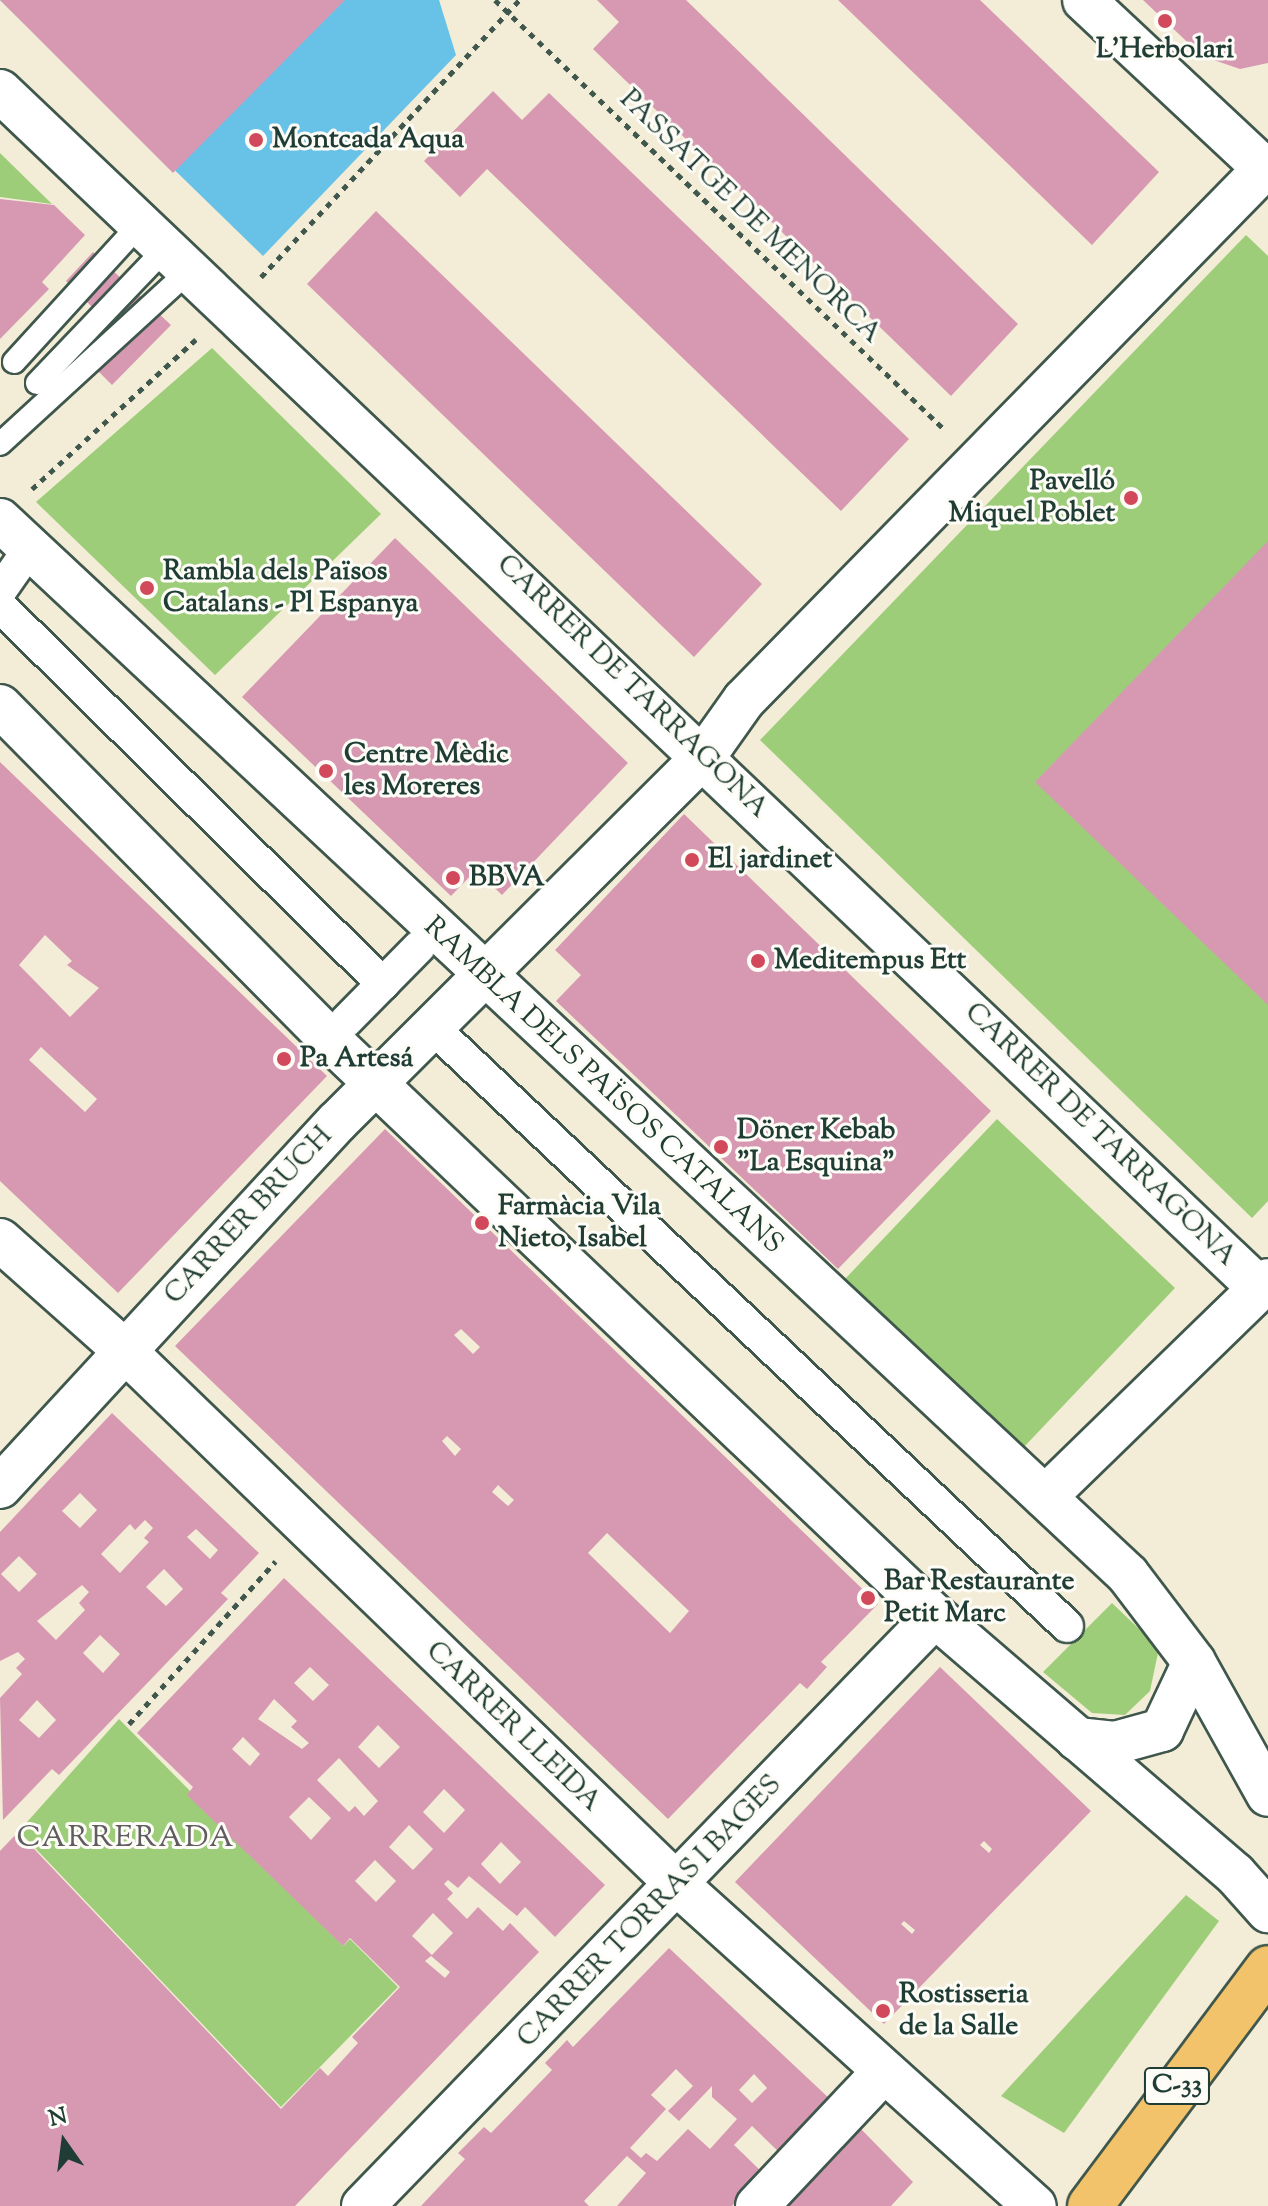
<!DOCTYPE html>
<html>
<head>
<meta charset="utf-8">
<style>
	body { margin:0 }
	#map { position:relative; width:1268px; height:2206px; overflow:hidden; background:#f3edd7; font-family:"Sorts Mill Goudy",serif }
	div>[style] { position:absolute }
	.green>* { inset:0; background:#9ecd7a }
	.water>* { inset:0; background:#68c1e6 }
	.building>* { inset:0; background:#d799b2 }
	.path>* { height:5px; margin-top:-2.5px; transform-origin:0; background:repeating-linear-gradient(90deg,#3f574c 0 6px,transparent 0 12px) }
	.roads { filter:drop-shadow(2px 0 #3f574c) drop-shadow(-2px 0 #3f574c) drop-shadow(0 2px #3f574c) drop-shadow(0 -2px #3f574c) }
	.service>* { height:22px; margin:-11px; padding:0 11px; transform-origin:11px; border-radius:11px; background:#fff }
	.pedestrian>* { height:32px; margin:-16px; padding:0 16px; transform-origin:16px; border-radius:16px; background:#fff }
	.minor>* { height:42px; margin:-21px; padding:0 21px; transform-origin:21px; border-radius:21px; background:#fff }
	.motorway>* { height:44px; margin:-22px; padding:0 22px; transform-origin:22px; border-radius:22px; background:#f2c36a }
	.dots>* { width:22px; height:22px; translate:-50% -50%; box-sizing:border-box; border:4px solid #fdfcf7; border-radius:50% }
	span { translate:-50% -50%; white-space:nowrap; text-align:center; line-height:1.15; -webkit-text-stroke:6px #fdfcf7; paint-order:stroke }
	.shield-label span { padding:2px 6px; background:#fdfcf7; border:2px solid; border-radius:6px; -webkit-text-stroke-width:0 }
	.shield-label { font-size:26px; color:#1f3d34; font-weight:700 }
	.poi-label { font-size:28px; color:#1f3d34; font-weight:700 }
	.left { translate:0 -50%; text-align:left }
	.right { translate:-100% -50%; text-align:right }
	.street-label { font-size:28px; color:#1f3d34 }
	.neighbourhood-label { font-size:30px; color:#5f5d60; letter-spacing:2px }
	.north { position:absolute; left:24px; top:2102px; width:80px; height:80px; -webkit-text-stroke:6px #fdfcf7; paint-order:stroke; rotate:346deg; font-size:22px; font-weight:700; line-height:32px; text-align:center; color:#1f3d34 }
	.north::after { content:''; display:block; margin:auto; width:28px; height:36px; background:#1f3d34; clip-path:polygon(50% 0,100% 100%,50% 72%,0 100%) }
</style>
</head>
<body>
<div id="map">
	<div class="green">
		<div style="clip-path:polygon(0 153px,52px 204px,0 197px)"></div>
		<div style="clip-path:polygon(1246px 235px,1268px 256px,1268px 1201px,1252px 1218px,760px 740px)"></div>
		<div style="clip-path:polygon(212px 348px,381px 514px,215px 675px,36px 502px)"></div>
		<div style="clip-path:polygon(997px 1119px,1175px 1288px,1023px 1448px,845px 1279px)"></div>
		<div style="clip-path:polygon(1112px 1603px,1159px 1648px,1150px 1691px,1125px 1715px,1092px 1713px,1043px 1672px)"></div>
		<div style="clip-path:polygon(119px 1719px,343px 1946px,350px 1939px,398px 1987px,281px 2107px,19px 1831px)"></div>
		<div style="clip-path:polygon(1186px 1895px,1219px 1921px,1064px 2133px,1001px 2096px)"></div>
	</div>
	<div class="water">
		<div style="clip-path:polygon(0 0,439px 0,456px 55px,263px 256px)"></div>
	</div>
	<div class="building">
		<div style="clip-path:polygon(0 0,345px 0,173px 173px)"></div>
		<div style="clip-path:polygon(597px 0,686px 0,1018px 324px,951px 396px,593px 49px,619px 22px)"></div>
		<div style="clip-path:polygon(838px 0,980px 0,1159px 172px,1092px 245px)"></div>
		<div style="clip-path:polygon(1143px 0,1268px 0,1268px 63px,1240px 69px,1202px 56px)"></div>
		<div style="clip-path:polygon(493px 91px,522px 120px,549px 93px,909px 439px,841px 511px,487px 169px,460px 197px,424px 161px)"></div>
		<div style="clip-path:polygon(0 199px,54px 205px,85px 235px,42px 282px,49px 289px,0 339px)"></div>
		<div style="clip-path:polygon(376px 211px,762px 584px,694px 657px,307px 284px)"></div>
		<div style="clip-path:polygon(93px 252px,171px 325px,112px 385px,87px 360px,115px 330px,66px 281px)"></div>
		<div style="clip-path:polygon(395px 538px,628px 763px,502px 895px,476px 870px,451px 896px,242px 697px)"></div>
		<div style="clip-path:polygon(1268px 541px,1268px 1005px,1035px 782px)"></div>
		<div style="clip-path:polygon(evenodd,0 762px,327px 1076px,118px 1293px,0 1181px,0 762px,45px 935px,72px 961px,67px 965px,99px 988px,70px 1017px,19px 965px,45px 935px,0 762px,41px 1047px,97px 1099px,85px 1112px,29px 1060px,41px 1047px)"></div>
		<div style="clip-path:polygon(684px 814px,991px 1111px,838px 1269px,556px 1001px,581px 975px,555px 950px)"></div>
		<div style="clip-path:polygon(evenodd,385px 1129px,878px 1604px,821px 1662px,827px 1667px,807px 1689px,800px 1683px,668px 1819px,175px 1346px,385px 1129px,461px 1329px,480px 1347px,473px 1354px,454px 1335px,461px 1329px,385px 1129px,447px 1436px,461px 1449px,455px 1456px,442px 1441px,447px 1436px,385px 1129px,498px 1485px,514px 1500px,508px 1506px,492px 1492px,498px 1485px,385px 1129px,607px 1533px,689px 1611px,670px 1633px,588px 1553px,607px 1533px)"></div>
		<div style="clip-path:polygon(evenodd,112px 1413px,259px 1553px,221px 1593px,228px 1599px,59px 1775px,52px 1769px,3px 1820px,0 1698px,22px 1674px,16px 1668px,25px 1659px,18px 1652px,0 1661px,0 1532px,112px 1413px,80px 1493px,97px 1510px,80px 1528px,62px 1511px,80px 1493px,112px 1413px,145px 1520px,153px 1528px,144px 1538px,149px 1542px,120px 1573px,101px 1554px,130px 1524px,135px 1530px,145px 1520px,112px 1413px,196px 1529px,218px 1550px,210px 1559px,187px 1537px,196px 1529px,112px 1413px,19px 1556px,37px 1574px,19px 1592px,1px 1574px,19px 1556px,112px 1413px,164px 1569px,183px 1589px,166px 1606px,146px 1587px,164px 1569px,112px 1413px,82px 1585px,89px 1592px,79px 1603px,85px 1610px,56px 1640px,37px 1621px,82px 1585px,112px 1413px,100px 1635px,120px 1654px,103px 1673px,83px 1653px,100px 1635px,112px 1413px,37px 1700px,56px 1720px,39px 1738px,19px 1720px,37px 1700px)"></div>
		<div style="clip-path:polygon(evenodd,284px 1578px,605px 1885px,555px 1937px,525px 1907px,517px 1916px,469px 1876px,458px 1888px,448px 1880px,444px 1884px,453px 1893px,447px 1899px,467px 1919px,478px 1907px,503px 1931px,510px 1923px,539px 1952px,295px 2206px,0 2206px,0 1851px,18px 1832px,281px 2109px,320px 2068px,328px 2076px,358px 2043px,352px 2037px,400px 1987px,350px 1938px,343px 1946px,187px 1795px,193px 1787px,137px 1733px,284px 1578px,310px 1667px,329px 1685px,313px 1701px,294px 1683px,310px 1667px,284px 1578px,274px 1699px,297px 1721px,291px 1727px,309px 1743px,302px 1749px,258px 1719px,274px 1699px,284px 1578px,378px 1725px,400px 1747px,379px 1768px,358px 1747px,378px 1725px,284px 1578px,243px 1737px,260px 1754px,250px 1766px,232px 1749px,243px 1737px,284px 1578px,339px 1758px,378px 1801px,364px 1816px,355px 1806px,349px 1812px,317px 1780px,339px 1758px,284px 1578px,444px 1789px,465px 1810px,444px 1833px,423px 1812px,444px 1789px,284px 1578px,309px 1797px,331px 1818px,311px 1840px,289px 1817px,309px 1797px,284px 1578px,409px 1825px,433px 1849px,413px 1870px,389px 1847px,409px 1825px,284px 1578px,501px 1842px,521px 1862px,500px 1884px,481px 1864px,501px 1842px,284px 1578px,375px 1860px,396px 1881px,376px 1902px,355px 1881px,375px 1860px,284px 1578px,433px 1913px,453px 1933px,432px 1955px,412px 1936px,433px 1913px,284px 1578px,431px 1956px,450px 1972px,445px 1978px,425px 1961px,431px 1956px)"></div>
		<div style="clip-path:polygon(evenodd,940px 1667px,1091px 1811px,884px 2024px,735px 1882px,940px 1667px,984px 1841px,992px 1849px,989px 1853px,980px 1845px,984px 1841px,940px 1667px,904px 1921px,915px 1930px,912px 1934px,901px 1924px,904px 1921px)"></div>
		<div style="clip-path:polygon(evenodd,669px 1948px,831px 2100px,781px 2154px,752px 2126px,734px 2145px,763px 2173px,732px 2206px,617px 2206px,646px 2173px,627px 2156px,584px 2201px,589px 2206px,421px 2206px,465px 2159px,458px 2153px,484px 2127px,491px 2133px,552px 2070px,545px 2063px,567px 2040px,573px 2047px,669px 1948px,676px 2069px,693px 2086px,668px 2111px,679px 2121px,712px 2086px,712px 2097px,737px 2119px,710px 2149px,688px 2129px,657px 2161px,646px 2153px,641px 2158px,630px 2148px,666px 2109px,651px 2095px,676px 2069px,669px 1948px,754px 2074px,767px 2088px,752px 2103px,739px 2090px,754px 2074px)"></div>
		<div style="clip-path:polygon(859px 2127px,913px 2182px,891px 2206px,783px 2206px)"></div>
	</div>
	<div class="path">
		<div style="left:495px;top:0;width:622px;rotate:43.7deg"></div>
		<div style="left:261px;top:277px;width:379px;rotate:-47deg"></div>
		<div style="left:32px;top:489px;width:222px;rotate:-42.4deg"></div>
		<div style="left:129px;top:1724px;width:219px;rotate:-48deg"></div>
	</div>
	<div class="roads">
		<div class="service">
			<div style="left:14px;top:362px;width:184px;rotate:-47.6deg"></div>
			<div style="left:37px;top:383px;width:185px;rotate:-46.3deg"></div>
			<div style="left:0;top:444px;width:258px;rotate:-42.5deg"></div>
		</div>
		<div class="pedestrian">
			<div style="left:0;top:591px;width:33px;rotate:-55deg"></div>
			<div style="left:0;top:606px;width:538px;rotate:44.62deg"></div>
			<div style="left:346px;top:1021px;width:104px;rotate:-45.4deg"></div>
			<div style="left:448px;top:1042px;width:851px;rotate:43.33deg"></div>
		</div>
		<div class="minor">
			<div style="left:1084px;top:0;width:252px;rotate:43.1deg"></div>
			<div style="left:0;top:91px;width:1737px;rotate:43.55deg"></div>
			<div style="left:0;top:520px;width:1544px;rotate:43.08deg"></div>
			<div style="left:1128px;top:1575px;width:109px;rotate:52.8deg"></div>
			<div style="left:1194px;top:1662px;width:152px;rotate:60.9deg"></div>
			<div style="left:0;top:706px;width:468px;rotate:45.3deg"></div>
			<div style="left:329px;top:1039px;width:837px;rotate:43.6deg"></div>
			<div style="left:935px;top:1616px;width:396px;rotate:40.7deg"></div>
			<div style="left:1235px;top:1874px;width:50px;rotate:48.3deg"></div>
			<div style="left:0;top:1240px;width:169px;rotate:41.6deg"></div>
			<div style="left:126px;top:1352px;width:767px;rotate:44deg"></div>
			<div style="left:678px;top:1885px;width:480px;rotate:42deg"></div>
			<div style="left:0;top:1487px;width:497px;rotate:-47.3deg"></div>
			<div style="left:337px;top:1122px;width:520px;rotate:-44.92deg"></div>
			<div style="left:705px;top:755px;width:67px;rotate:-54.7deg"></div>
			<div style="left:744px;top:700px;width:749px;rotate:-45.6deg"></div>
			<div style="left:1045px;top:1497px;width:311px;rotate:-44.2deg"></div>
			<div style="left:1077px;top:1739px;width:38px;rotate:6deg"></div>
			<div style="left:1115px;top:1743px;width:49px;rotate:-15.5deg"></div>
			<div style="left:1162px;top:1730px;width:75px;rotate:-64.8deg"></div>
			<div style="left:363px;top:2206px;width:822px;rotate:-45.89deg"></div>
			<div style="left:757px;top:2206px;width:185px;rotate:-46.7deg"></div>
		</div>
		<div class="motorway">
			<div style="left:1090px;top:2206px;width:297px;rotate:-53.2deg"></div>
		</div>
	</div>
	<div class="dots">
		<div style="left:1165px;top:21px;background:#d1495b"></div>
		<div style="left:256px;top:140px;background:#d1495b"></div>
		<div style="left:1131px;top:498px;background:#d1495b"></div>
		<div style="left:147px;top:588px;background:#d1495b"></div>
		<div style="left:326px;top:771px;background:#d1495b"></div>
		<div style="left:692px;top:860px;background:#d1495b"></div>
		<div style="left:453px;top:878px;background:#d1495b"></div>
		<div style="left:758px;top:961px;background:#d1495b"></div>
		<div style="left:284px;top:1059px;background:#d1495b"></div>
		<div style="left:721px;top:1147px;background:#d1495b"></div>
		<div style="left:482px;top:1223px;background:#d1495b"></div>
		<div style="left:868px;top:1598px;background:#d1495b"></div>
		<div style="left:883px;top:2011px;background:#d1495b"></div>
	</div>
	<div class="shield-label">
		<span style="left:1177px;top:2086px">C-33</span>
	</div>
	<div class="poi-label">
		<span style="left:1165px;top:50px">L'Herbolari</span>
		<span class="left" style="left:272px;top:140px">Montcada Aqua</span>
		<span class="right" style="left:1115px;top:498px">Pavelló<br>Miquel Poblet</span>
		<span class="left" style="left:163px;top:588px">Rambla dels Països<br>Catalans - Pl Espanya</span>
		<span class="left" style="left:344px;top:771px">Centre Mèdic<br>les Moreres</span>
		<span class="left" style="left:708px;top:860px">El jardinet</span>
		<span class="left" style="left:469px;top:878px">BBVA</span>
		<span class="left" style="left:774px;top:961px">Meditempus Ett</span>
		<span class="left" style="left:300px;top:1059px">Pa Artesá</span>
		<span class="left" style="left:737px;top:1147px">Döner Kebab<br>"La Esquina"</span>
		<span class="left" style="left:498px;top:1223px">Farmàcia Vila<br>Nieto, Isabel</span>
		<span class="left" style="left:884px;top:1598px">Bar Restaurante<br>Petit Marc</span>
		<span class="left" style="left:899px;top:2011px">Rostisseria<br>de la Salle</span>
	</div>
	<div class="street-label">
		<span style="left:750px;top:217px;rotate:44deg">PASSATGE DE MENORCA</span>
		<span style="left:632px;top:687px;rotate:44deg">CARRER DE TARRAGONA</span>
		<span style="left:603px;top:1086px;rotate:43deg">RAMBLA DELS PAÏSOS CATALANS</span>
		<span style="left:1100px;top:1135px;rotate:44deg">CARRER DE TARRAGONA</span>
		<span style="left:249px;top:1216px;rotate:-47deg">CARRER BRUCH</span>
		<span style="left:513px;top:1727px;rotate:44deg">CARRER LLEIDA</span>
		<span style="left:650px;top:1912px;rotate:-46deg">CARRER TORRAS I BAGES</span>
	</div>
	<div class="neighbourhood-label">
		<span style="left:126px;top:1839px">CARRERADA</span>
	</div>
	<div class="north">N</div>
</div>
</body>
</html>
